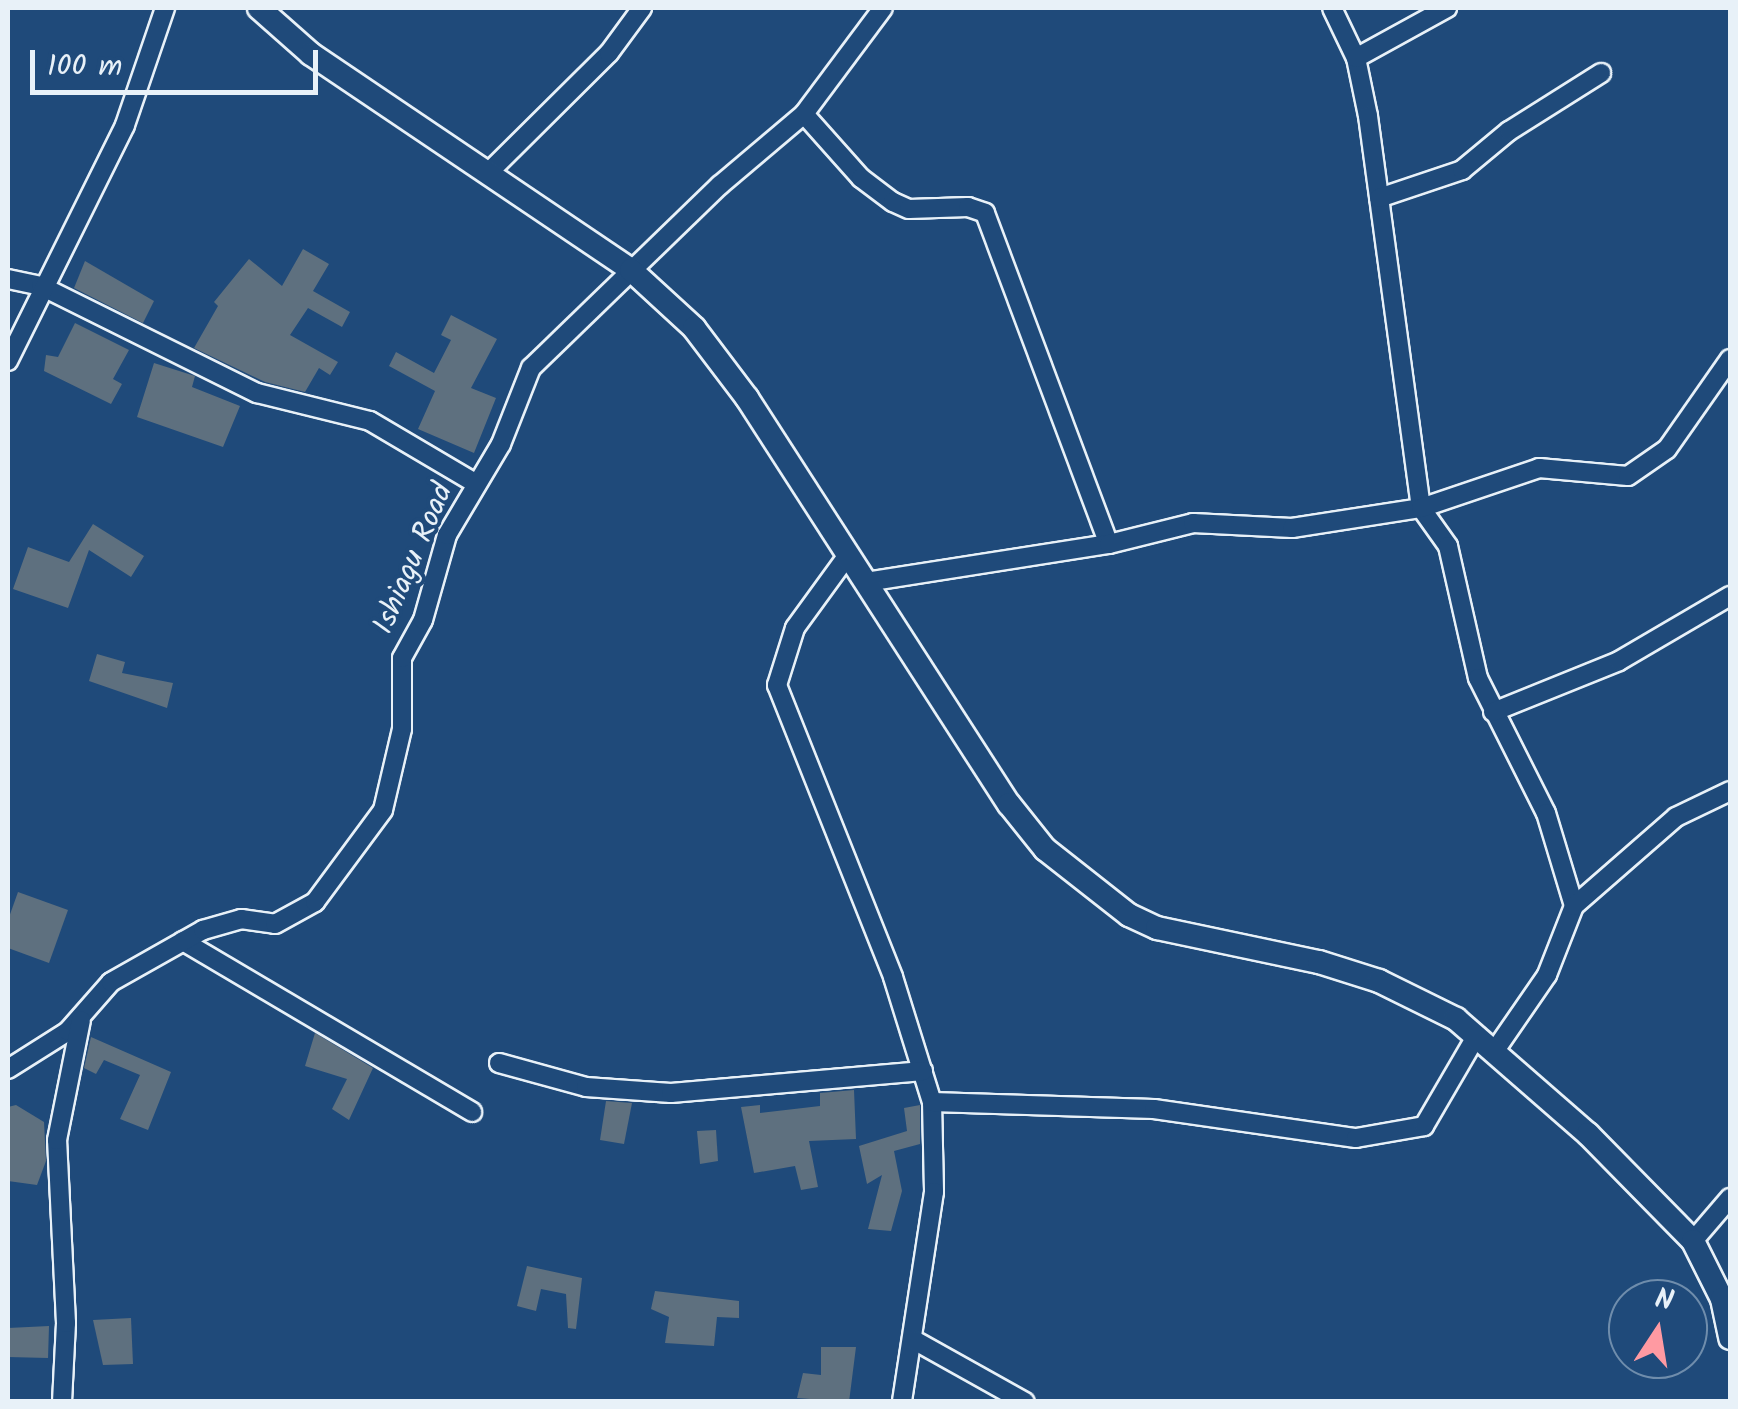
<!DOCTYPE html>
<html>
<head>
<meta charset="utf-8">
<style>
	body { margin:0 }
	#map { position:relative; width:1738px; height:1409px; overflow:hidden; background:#1f4a7a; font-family:Kalam,sans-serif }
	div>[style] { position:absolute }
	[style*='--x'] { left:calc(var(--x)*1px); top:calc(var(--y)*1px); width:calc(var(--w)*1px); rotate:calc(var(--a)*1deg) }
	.building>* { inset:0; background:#5e707f }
	.roads { filter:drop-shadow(2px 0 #e8f1f8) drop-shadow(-2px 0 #e8f1f8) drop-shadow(0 2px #e8f1f8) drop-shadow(0 -2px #e8f1f8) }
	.street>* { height:18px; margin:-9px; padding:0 9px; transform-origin:9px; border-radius:9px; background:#1f4a7a }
	.secondary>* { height:22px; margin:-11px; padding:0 11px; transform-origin:11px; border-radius:11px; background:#1f4a7a }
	span { translate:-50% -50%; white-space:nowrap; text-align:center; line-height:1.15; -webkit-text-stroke:8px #1f4a7a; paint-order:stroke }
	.street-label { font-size:30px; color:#e8f1f8 }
	.frame { position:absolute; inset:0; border:10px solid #e8f1f8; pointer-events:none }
	.north { position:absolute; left:1608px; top:1279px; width:100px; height:100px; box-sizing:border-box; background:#1f4a7a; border:2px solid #6f8dac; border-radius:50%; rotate:12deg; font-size:28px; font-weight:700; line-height:40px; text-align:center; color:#e8f1f8 }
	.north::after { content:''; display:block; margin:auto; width:35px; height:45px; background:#ff9aa2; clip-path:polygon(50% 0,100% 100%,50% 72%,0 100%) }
	.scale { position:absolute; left:30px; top:50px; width:288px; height:45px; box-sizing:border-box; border:5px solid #e8f1f8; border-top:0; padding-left:12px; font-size:30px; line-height:35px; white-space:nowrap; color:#e8f1f8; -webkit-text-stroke:8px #1f4a7a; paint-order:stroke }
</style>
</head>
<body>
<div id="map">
	<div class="building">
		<i style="clip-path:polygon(303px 249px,329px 264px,313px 291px,350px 312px,342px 327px,308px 308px,290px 335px,338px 362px,330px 375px,319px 368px,305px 392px,265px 382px,194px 348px,218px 306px,214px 302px,249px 259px,282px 286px)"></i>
		<i style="clip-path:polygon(85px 261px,154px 301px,143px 323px,74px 288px)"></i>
		<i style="clip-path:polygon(451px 315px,497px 339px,471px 388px,496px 398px,474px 453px,418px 429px,435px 391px,389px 366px,396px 352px,434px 373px,451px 340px,441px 335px)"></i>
		<i style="clip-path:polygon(75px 323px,129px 350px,113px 379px,122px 384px,111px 404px,44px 371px,46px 355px,58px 357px)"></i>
		<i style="clip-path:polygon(154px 363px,195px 376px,192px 387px,240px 406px,223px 447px,137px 417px)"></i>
		<i style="clip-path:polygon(93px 524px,144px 556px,131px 577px,89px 550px,68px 608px,13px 589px,28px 547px,69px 562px)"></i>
		<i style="clip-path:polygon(97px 654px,125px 662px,122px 673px,173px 683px,167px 708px,89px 681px)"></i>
		<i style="clip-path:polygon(18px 892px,68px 910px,49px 963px,8px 948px,8px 920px)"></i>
		<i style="clip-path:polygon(315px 1033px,373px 1068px,349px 1120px,332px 1109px,347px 1079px,305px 1066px)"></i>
		<i style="clip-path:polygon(91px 1037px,171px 1072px,148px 1130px,120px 1119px,140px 1075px,104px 1060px,96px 1074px,84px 1068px)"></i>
		<i style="clip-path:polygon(854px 1090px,856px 1139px,809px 1141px,818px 1187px,801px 1190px,795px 1166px,754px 1173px,741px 1107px,760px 1105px,760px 1113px,820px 1106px,820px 1093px)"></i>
		<i style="clip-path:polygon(606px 1101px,632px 1103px,624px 1144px,600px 1140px)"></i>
		<i style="clip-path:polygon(16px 1105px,44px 1122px,46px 1161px,37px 1185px,8px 1181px,8px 1107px)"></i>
		<i style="clip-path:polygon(920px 1105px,920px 1144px,894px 1151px,902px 1191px,891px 1231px,868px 1229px,882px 1175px,867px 1184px,859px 1146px,907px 1131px,904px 1108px)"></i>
		<i style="clip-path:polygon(716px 1130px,718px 1161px,700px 1164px,697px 1131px)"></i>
		<i style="clip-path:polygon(527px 1266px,582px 1278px,576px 1329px,568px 1328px,566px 1294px,541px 1289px,536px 1311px,517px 1306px)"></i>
		<i style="clip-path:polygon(655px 1291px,739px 1301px,739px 1318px,717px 1317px,714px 1346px,665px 1343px,669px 1317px,651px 1309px)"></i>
		<i style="clip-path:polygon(131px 1318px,133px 1364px,103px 1365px,93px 1320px)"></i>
		<i style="clip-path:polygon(49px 1326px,48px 1358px,8px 1357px,8px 1328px)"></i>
		<i style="clip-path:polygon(821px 1347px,856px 1347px,849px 1402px,797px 1398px,803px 1373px,821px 1375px)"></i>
	</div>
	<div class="roads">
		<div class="street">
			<i style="--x:1332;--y:8;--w:55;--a:64.4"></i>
			<i style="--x:1356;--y:58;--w:59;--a:78.3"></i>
			<i style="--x:1368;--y:116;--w:396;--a:82.3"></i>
			<i style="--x:1421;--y:508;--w:47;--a:54.6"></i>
			<i style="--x:1448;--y:546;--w:135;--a:77.2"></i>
			<i style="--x:1478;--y:678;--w:151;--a:63.3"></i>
			<i style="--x:1546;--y:813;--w:97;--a:73.2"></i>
			<i style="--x:1574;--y:906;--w:74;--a:111.4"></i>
			<i style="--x:1547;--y:975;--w:90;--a:124.6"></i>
			<i style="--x:1356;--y:58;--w:104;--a:-28.8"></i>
			<i style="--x:804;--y:114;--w:86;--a:48.3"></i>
			<i style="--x:861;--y:178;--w:40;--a:37"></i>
			<i style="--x:893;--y:202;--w:17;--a:24"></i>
			<i style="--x:909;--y:209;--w:59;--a:-1.9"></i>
			<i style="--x:968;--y:207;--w:18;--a:19"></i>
			<i style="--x:985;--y:213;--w:353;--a:69.5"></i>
			<i style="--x:487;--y:174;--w:172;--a:-44.8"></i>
			<i style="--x:609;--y:53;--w:56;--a:-53.7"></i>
			<i style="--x:1379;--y:198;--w:88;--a:-18.6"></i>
			<i style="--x:1462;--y:170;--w:61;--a:-39.7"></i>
			<i style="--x:1509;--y:131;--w:109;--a:-32.2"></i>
			<i style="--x:8;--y:279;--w:34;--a:12"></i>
			<i style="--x:41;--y:286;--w:241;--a:26.4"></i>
			<i style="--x:257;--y:393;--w:116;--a:13.9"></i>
			<i style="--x:370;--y:421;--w:122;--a:30.6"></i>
			<i style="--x:8;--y:361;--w:263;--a:-63.6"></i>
			<i style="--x:125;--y:125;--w:124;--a:-71.1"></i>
			<i style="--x:848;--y:555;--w:90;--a:126"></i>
			<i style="--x:795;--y:628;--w:60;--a:107.5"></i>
			<i style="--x:777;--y:685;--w:314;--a:68.3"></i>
			<i style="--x:893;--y:977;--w:131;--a:72.7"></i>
			<i style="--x:932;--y:1102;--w:90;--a:88.7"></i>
			<i style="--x:934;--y:1192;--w:212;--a:98.7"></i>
			<i style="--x:866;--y:582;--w:246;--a:-8.9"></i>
			<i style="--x:1109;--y:544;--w:87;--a:-14"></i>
			<i style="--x:1193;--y:523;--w:99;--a:2.9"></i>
			<i style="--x:1292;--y:528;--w:131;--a:-8.8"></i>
			<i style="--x:1421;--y:508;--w:125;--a:-18.7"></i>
			<i style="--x:1539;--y:468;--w:89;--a:5.1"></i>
			<i style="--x:1628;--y:476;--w:47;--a:-34.7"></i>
			<i style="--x:1667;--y:449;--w:110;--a:-55"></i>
			<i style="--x:1493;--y:712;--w:136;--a:-22"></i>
			<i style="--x:1619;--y:661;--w:129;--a:-30.4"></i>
			<i style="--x:1574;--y:906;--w:135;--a:-41.1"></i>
			<i style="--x:1676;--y:817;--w:60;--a:-25.7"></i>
			<i style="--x:183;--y:941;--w:336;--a:30.6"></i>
			<i style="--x:499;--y:1063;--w:90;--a:15.4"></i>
			<i style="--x:586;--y:1087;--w:85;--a:4"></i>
			<i style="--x:671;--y:1093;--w:253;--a:-5"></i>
			<i style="--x:8;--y:1069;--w:71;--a:-32.3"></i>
			<i style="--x:68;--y:1031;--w:65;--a:-48.7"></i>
			<i style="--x:111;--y:982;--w:106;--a:-29.5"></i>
			<i style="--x:203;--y:930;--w:40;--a:-16"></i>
			<i style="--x:241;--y:919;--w:34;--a:8"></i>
			<i style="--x:275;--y:924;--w:46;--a:-28.8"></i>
			<i style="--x:315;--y:902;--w:114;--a:-53.5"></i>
			<i style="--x:383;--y:810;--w:83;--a:-76.8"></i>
			<i style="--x:402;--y:729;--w:71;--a:-90"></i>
			<i style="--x:402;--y:658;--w:43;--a:-61.1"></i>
			<i style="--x:423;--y:620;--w:88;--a:-74.2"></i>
			<i style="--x:447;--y:535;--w:106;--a:-59.3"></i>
			<i style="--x:501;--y:444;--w:82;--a:-68.5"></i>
			<i style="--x:531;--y:368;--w:263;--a:-44.1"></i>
			<i style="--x:720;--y:185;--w:110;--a:-40.2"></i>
			<i style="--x:804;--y:114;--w:132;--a:-53.3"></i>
			<i style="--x:932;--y:1102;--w:222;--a:1.8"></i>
			<i style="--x:1154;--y:1109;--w:204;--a:8.2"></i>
			<i style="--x:1356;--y:1138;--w:69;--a:-10"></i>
			<i style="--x:1424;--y:1126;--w:105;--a:-59.8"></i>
			<i style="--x:1693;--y:1241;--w:57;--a:-49.3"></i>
			<i style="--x:914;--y:1340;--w:127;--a:29.2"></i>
			<i style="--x:62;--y:1402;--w:79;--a:-87.1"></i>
			<i style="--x:66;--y:1323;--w:183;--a:-92.8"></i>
			<i style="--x:57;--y:1140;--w:122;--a:-78.7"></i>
		</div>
		<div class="secondary">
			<i style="--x:259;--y:8;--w:69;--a:41.5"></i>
			<i style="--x:311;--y:54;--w:386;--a:34"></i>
			<i style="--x:631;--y:270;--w:86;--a:42.6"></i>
			<i style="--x:694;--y:328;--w:88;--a:52.9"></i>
			<i style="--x:747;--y:398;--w:483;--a:57.2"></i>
			<i style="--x:1009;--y:804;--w:58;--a:51.3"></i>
			<i style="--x:1045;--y:849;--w:107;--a:38.2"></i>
			<i style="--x:1129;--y:915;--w:31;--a:25"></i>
			<i style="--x:1157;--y:928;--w:166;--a:11.9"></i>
			<i style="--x:1319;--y:962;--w:63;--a:17.6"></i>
			<i style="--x:1379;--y:981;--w:86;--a:26.3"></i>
			<i style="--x:1456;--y:1019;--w:175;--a:41.1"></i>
			<i style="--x:1588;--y:1134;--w:150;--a:45.5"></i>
			<i style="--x:1693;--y:1241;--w:65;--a:63.4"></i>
			<i style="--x:1722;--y:1299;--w:40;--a:78"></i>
		</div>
	</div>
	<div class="street-label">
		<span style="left:414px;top:559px;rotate:-67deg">Ishiagu Road</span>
	</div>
	<div class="frame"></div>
	<div class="north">N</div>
	<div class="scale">100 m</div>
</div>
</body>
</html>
